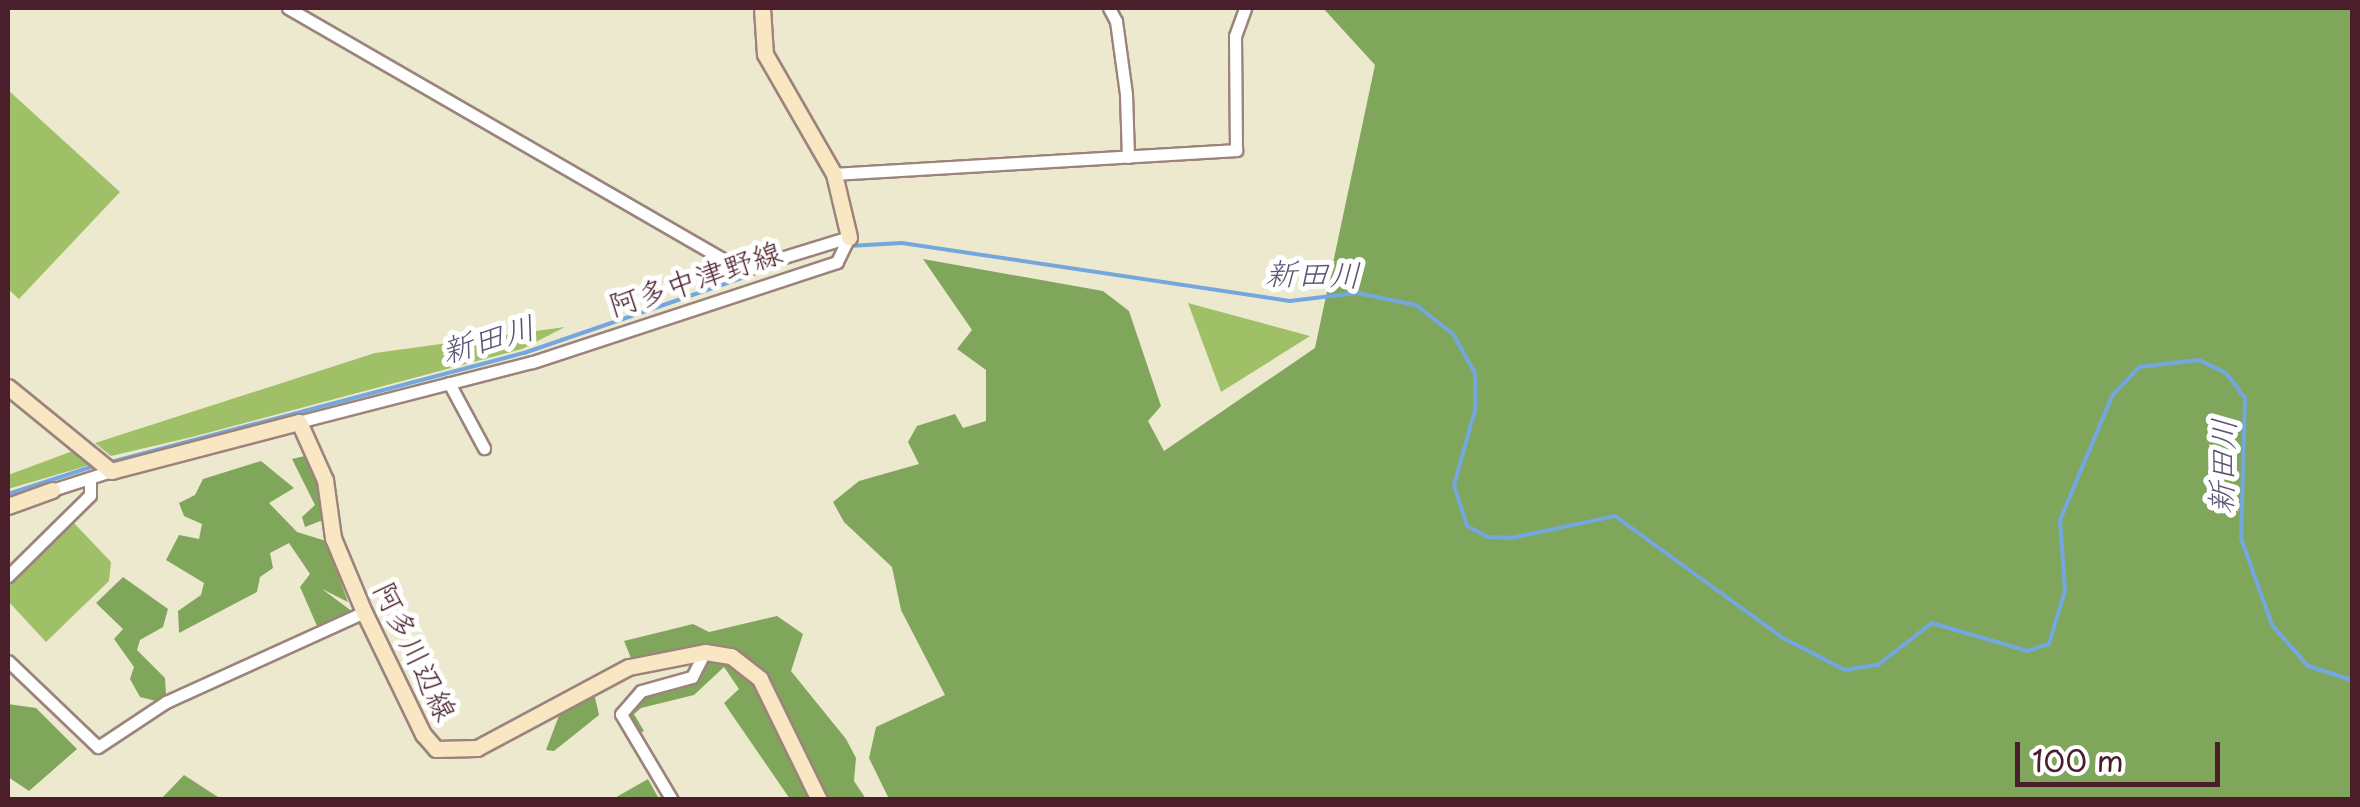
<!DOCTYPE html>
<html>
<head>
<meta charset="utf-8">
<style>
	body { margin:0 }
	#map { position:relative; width:2360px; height:807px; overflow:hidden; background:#ede9cf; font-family:"Playpen Sans","Klee One",sans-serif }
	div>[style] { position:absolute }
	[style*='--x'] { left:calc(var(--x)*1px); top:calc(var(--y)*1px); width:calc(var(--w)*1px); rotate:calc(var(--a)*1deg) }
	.green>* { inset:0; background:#a0c068 }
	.forest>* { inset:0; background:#80a65c }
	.stream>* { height:4px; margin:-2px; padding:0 2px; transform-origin:2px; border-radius:2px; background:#74a7e0 }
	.roads { filter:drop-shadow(2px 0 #9c847d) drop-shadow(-2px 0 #9c847d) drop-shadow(0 2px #9c847d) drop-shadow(0 -2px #9c847d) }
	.street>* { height:11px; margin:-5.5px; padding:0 5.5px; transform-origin:5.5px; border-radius:5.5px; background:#fff }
	.secondary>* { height:15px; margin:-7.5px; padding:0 7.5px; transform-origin:7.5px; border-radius:7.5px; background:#f9e7c3 }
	span { translate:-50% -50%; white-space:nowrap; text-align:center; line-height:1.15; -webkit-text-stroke:10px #fff; paint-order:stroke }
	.street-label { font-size:30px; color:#4a1f2b }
	.water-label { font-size:32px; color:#5b5573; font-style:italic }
	.frame { position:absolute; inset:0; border:10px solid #4a1f2b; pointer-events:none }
	.scale { position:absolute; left:2015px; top:742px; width:205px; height:45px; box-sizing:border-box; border:5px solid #4a1f2b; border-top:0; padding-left:12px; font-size:30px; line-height:35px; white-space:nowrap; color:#4a1f2b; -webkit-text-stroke:8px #fff; paint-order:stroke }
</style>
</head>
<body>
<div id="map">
	<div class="green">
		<i style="clip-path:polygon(8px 90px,120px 192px,19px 299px,8px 289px)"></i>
		<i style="clip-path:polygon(1188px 303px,1310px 336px,1221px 392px)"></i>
		<i style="clip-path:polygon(565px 327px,522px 349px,192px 437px,111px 456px,95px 443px,375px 353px)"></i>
		<i style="clip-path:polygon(70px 452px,83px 453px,93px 464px,8px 489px,8px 475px)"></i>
		<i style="clip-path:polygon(72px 521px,111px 562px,109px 581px,46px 642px,8px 601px,8px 584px)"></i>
	</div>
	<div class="forest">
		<i style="clip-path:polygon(1323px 8px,2352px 8px,2352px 799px,889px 799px,869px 758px,876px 727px,945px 695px,901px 610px,892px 567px,844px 522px,833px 502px,859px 481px,919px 464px,908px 442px,917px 426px,955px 414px,963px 428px,986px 421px,986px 370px,957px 349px,972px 330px,923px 259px,1103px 291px,1129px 311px,1161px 406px,1148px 421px,1164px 451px,1315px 348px,1375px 65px)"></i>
		<i style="clip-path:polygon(309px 455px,321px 483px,323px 520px,305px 527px,302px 517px,315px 505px,292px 459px)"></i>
		<i style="clip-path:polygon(261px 461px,294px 488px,269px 503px,297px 532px,326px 541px,348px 602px,322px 589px,353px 612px,317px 626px,300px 587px,310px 574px,289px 543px,270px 553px,273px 568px,260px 577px,257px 592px,179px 633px,178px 611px,201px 595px,204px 583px,166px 560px,179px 535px,199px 539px,202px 524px,184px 516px,179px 503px,195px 495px,203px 479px)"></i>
		<i style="clip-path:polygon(123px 577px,168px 609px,163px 627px,140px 640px,137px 650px,165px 678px,166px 695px,156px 701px,140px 697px,130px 679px,134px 667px,114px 639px,123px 629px,96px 603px)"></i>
		<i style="clip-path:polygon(777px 616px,803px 634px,791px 671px,846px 739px,856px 758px,854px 781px,866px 799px,790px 799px,724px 703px,739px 689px,724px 667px,694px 695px,641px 708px,634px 714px,644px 731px,637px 734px,626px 712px,654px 693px,695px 683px,710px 659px,703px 645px,631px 658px,624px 641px,693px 624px,709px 632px)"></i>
		<i style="clip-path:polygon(594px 693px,599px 715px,554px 751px,546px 750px,560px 713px)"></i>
		<i style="clip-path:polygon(8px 704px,36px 708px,77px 749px,29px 791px,8px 777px)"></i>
		<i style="clip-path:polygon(184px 775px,221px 799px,161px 799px)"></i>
		<i style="clip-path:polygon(648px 779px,659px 799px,613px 799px)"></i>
	</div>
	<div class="stream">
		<i style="--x:849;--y:246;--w:53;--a:-3.2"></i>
		<i style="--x:902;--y:243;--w:392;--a:8.5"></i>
		<i style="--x:1290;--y:301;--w:67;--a:-6.8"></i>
		<i style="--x:1357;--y:293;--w:60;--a:11.5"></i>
		<i style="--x:1416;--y:305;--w:47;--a:38.1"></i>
		<i style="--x:1453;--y:334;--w:45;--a:60.6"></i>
		<i style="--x:1475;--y:373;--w:37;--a:90"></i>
		<i style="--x:1475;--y:410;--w:78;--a:105.6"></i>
		<i style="--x:1454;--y:485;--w:43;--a:72.4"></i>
		<i style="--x:1467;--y:526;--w:24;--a:28"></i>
		<i style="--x:1488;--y:537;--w:23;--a:2"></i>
		<i style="--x:1511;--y:538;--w:106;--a:-11.9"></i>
		<i style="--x:1615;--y:516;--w:208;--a:36"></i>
		<i style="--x:1783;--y:638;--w:70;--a:27.3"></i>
		<i style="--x:1845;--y:670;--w:33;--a:-9"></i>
		<i style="--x:1878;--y:665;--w:68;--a:-37.9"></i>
		<i style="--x:1932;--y:623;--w:99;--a:16.4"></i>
		<i style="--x:2027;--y:651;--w:23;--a:-18"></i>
		<i style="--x:2049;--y:644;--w:55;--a:-73.2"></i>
		<i style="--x:2065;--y:591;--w:71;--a:-94"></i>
		<i style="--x:2060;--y:520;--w:134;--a:-67.2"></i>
		<i style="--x:2112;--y:396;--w:40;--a:-47"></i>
		<i style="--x:2139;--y:367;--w:60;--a:-6.7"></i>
		<i style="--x:2199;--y:360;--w:30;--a:26"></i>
		<i style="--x:2226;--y:373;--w:31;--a:53"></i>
		<i style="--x:2245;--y:398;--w:140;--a:91.6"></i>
		<i style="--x:2241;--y:538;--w:92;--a:70.4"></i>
		<i style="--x:2272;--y:625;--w:55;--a:48.7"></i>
		<i style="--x:2308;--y:666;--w:46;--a:17.7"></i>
		<i style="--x:111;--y:462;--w:427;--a:-14.8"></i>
		<i style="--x:524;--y:353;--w:298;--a:-19"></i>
		<i style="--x:8;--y:494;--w:94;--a:-18"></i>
	</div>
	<div class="roads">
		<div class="street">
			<i style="--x:288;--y:8;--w:524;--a:29.99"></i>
			<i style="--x:742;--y:270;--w:112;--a:-17.1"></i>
			<i style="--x:849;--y:237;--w:28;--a:116"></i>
			<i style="--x:837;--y:262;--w:321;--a:161.8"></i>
			<i style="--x:532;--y:362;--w:241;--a:165.6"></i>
			<i style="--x:1109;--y:8;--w:15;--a:62"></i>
			<i style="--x:1116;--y:21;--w:74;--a:82.2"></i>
			<i style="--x:1126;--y:94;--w:63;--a:88.2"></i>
			<i style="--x:834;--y:174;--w:403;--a:-3.4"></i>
			<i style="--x:1236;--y:150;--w:114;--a:-90.5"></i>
			<i style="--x:1235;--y:36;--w:30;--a:-70"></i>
			<i style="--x:449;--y:383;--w:74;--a:61.7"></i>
			<i style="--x:52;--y:490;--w:62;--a:-17.9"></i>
			<i style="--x:8;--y:576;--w:115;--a:-44.6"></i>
			<i style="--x:90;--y:495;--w:16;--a:-90"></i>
			<i style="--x:8;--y:661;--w:124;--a:43.7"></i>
			<i style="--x:98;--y:747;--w:82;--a:-33.5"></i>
			<i style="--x:166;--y:702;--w:217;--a:-24.4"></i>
			<i style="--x:672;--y:800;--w:100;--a:-120.7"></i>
			<i style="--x:621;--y:714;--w:30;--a:-49"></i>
			<i style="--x:641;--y:691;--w:53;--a:-15.4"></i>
			<i style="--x:692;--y:677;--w:28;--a:-63"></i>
		</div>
		<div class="secondary">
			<i style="--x:762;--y:8;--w:46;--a:86.3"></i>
			<i style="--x:765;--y:54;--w:138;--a:60.1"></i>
			<i style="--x:834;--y:174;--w:65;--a:76.6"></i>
			<i style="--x:8;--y:387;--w:133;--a:39.2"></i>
			<i style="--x:111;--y:471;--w:194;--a:-14.6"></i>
			<i style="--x:299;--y:422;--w:64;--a:65.9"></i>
			<i style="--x:325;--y:480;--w:59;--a:82.1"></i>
			<i style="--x:333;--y:538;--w:80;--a:67.3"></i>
			<i style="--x:364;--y:612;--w:136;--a:64.2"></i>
			<i style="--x:423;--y:734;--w:20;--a:49"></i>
			<i style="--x:436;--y:749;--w:41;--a:-1.4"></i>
			<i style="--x:477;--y:748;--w:172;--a:-28.1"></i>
			<i style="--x:629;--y:667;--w:77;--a:-11.2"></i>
			<i style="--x:705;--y:652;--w:26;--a:9"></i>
			<i style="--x:731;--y:656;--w:37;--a:38"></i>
			<i style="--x:760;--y:679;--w:135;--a:64"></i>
			<i style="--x:8;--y:506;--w:47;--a:-20"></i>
		</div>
	</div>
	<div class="street-label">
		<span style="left:695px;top:278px;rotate:-18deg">阿多中津野線</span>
		<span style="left:416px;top:651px;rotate:64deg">阿多川辺線</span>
	</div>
	<div class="water-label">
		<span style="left:1313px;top:273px;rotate:1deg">新田川</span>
		<span style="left:488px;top:338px;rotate:-16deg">新田川</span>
		<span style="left:2221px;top:466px;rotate:-88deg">新田川</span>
	</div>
	<div class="frame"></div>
	<div class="scale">100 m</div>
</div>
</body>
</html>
